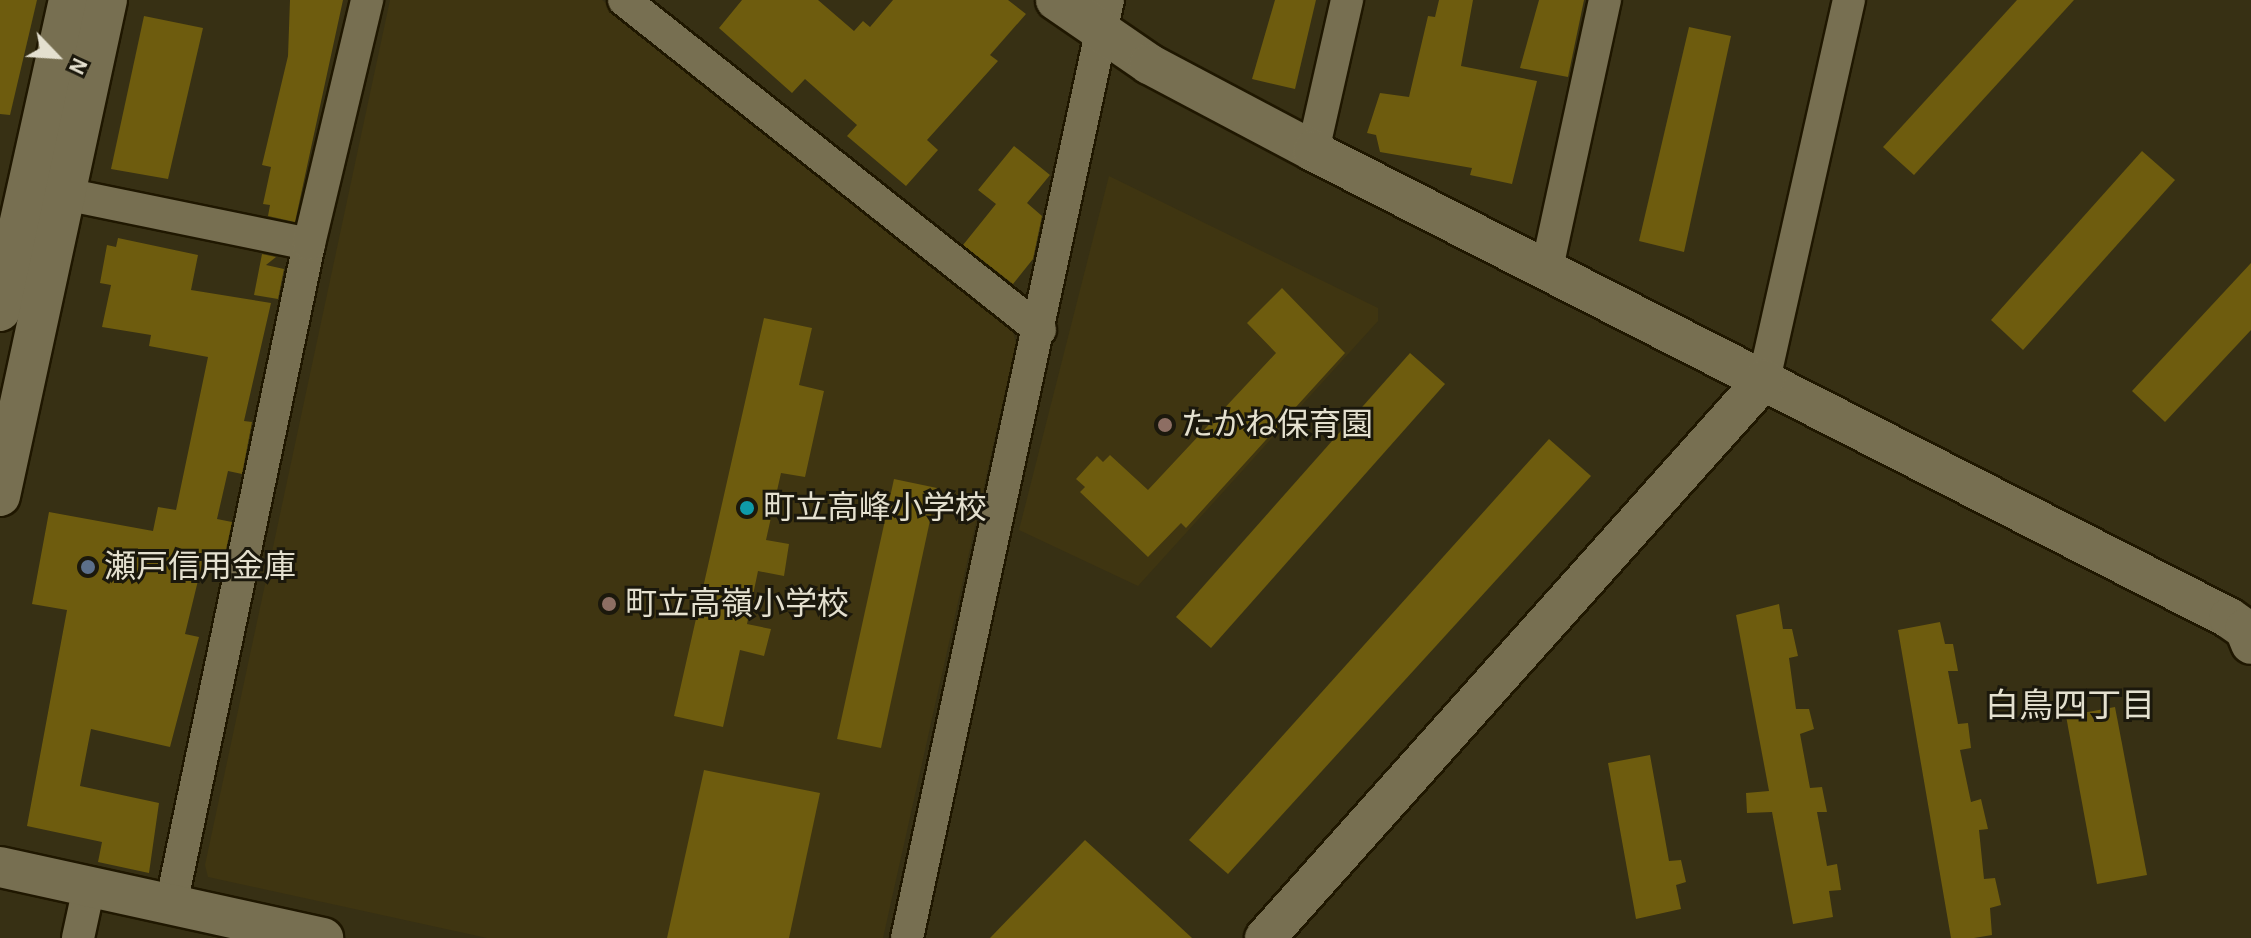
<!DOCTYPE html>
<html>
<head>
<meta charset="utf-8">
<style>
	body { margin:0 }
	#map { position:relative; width:2251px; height:938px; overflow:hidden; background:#373014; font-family:"Alegreya Sans","Noto Sans JP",sans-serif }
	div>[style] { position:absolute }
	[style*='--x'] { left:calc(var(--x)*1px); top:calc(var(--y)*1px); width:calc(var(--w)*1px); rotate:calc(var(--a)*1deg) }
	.built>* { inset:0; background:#3f3511 }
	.building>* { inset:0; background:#6e5c0e }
	.roads { filter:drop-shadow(2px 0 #1f1700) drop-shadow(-2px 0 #1f1700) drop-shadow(0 2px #1f1700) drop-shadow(0 -2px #1f1700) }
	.minor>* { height:32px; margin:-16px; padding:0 16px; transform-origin:16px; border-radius:16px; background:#776f51 }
	.tertiary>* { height:40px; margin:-20px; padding:0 20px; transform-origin:20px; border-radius:20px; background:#776f51 }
	.dots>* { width:22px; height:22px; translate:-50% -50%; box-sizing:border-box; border:4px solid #1b180c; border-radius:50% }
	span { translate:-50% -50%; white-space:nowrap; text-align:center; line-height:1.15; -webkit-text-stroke:6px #1b180c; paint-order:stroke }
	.poi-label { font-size:32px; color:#e4e0cf }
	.left { translate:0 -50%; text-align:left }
	.neighbourhood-label { font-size:34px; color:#e4e0cf }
	.north { position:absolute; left:16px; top:16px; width:80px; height:80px; -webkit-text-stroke:6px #1b180c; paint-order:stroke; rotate:115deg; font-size:22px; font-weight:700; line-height:32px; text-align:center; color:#e4e0cf }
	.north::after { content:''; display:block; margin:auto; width:28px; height:36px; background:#e4e0cf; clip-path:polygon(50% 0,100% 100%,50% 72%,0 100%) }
</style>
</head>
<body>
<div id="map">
	<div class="built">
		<i style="clip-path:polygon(390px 0,602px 0,1012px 329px,1016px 343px,883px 938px,487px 938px,208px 877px,205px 865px)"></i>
		<i style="clip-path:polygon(1109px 176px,1378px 308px,1378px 321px,1138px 586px,1019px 530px)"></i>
	</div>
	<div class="building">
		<i style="clip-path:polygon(0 0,37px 0,10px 115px,0 114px)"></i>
		<i style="clip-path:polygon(290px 0,343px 0,295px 222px,268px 216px,270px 205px,263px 204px,271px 167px,262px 165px,288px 56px)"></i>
		<i style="clip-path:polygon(742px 0,818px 0,854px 31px,863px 21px,870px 27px,893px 0,1008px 0,1026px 14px,990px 55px,998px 61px,927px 140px,938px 150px,906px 186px,847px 136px,857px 125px,805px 79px,792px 93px,719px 28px)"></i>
		<i style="clip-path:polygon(1275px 0,1316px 0,1295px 89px,1252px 79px)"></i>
		<i style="clip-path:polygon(1439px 0,1473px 0,1461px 66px,1537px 81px,1512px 184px,1470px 175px,1472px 168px,1380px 152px,1376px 135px,1367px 133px,1380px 93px,1409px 97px,1428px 16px,1435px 17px)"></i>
		<i style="clip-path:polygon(1539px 0,1584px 0,1568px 77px,1520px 68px)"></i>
		<i style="clip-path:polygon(2017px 0,2074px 0,1914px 175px,1883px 147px)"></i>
		<i style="clip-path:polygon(144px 16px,203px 28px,168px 179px,111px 169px)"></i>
		<i style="clip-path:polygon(1689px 27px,1731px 36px,1684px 252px,1639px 241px)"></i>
		<i style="clip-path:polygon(1014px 146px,1050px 175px,1027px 203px,1042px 216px,1033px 259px,1013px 284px,963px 245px,996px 204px,978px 190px)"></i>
		<i style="clip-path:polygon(2142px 151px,2175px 180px,2023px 350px,1991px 320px)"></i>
		<i style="clip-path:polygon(118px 238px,198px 255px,191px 290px,271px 303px,244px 421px,252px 422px,242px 474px,228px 471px,217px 519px,232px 522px,223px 563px,203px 560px,185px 634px,199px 637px,170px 747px,91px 729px,80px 786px,159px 803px,149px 873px,98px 862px,102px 842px,27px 826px,67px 610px,32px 604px,49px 512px,153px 531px,158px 507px,176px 510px,208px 357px,149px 346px,151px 335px,102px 327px,111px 285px,100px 283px,107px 245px,116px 247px)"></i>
		<i style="clip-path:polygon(262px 254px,276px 257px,266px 265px,284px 269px,278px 299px,254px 295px)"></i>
		<i style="clip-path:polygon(2251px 263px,2251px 330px,2165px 422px,2132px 391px)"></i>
		<i style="clip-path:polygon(1282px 288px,1345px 353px,1186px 528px,1181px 523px,1148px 557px,1080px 492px,1085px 487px,1076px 479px,1097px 456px,1103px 462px,1110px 455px,1148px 490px,1276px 353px,1247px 323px)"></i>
		<i style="clip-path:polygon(764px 318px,812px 328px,799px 385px,824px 391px,805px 477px,781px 473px,766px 540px,789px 544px,784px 576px,758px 571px,747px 624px,771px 629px,764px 656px,740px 650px,723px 727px,674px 716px)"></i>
		<i style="clip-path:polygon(1410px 353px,1445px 384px,1211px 648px,1176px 617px)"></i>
		<i style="clip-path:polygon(1549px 439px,1591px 476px,1228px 874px,1189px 840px)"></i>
		<i style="clip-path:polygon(894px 479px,937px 488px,881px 748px,837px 739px)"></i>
		<i style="clip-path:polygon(1779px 604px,1783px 629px,1792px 629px,1798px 656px,1789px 658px,1796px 709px,1809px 709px,1814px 729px,1800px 734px,1810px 788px,1822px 787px,1827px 812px,1817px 812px,1827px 866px,1837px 864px,1841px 890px,1829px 891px,1833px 917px,1793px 924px,1772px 812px,1747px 813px,1746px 793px,1769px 791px,1736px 615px)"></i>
		<i style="clip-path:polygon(1940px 622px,1945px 644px,1953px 644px,1958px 671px,1948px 671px,1958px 724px,1968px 723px,1971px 748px,1960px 750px,1971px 802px,1981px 799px,1988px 829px,1979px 830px,1984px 879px,1995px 878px,2001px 905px,1990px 908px,1992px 935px,1974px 938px,1951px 938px,1898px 630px)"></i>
		<i style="clip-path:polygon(2115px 707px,2147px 875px,2097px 884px,2066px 716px)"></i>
		<i style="clip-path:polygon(1650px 755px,1669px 861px,1681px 860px,1686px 882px,1676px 885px,1681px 909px,1636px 919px,1608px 763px)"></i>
		<i style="clip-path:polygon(704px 770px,820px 793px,789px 938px,667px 938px)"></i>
		<i style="clip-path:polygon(1085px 840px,1165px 913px,1192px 938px,990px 938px)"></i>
	</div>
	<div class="roads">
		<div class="minor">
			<i style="--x:624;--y:0;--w:531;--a:38.42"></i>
			<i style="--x:1313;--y:151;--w:155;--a:-77.3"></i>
			<i style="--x:65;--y:194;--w:249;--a:11.6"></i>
			<i style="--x:1547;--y:268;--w:274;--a:-77.8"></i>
			<i style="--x:1764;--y:380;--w:389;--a:-77.4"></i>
			<i style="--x:171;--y:905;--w:675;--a:-78.21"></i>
			<i style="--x:309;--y:244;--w:251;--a:-76.6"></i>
			<i style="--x:78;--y:938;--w:52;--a:-77.8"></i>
			<i style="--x:907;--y:938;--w:959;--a:-77.91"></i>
		</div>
		<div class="tertiary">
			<i style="--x:1056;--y:0;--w:113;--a:34.5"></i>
			<i style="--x:1149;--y:64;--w:186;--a:27.9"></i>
			<i style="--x:1313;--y:151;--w:1028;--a:27.01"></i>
			<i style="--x:2229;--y:618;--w:19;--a:35"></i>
			<i style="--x:2245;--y:629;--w:16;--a:68"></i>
			<i style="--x:0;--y:311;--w:319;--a:-77.5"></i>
			<i style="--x:0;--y:496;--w:507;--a:-77.83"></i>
			<i style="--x:0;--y:867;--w:331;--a:12.4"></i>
			<i style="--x:1265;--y:938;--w:749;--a:-48.19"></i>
		</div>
	</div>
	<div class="dots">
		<i style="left:1165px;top:425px;background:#8d6e63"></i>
		<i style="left:747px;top:508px;background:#0f9aa8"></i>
		<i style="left:88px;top:567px;background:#5c6f8a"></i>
		<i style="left:609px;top:604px;background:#8d6e63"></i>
	</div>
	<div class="poi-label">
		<span class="left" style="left:1181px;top:425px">たかね保育園</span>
		<span class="left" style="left:763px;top:508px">町立高峰小学校</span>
		<span class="left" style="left:104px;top:567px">瀬戸信用金庫</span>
		<span class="left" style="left:625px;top:604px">町立高嶺小学校</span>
	</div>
	<div class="neighbourhood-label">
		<span style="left:2070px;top:708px">白鳥四丁目</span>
	</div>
	<div class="north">N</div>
</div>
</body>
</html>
